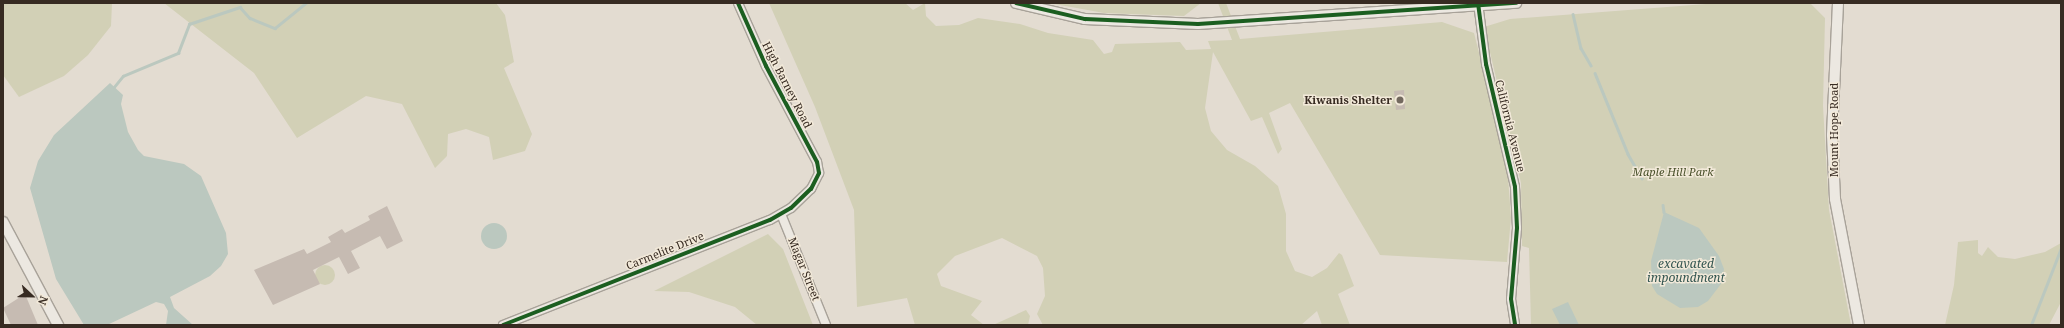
<!DOCTYPE html>
<html>
<head>
<meta charset="utf-8">
<style>
	body { margin:0 }
	#map { position:relative; width:2064px; height:328px; overflow:hidden; background:#e3dcd1; font-family:"Noto Serif",serif }
	div>[style] { position:absolute }
	[style*='--x'] { left:calc(var(--x)*1px); top:calc(var(--y)*1px); width:calc(var(--w)*1px); rotate:calc(var(--a)*1deg) }
	.green>* { inset:0; background:#d2d0b6 }
	.round { border-radius:50% }
	.water>* { inset:0; background:#bbc8bf }
	.stream>* { height:2.5px; margin:-1.25px; padding:0 1.25px; transform-origin:1.25px; border-radius:1.25px; background:#bbc8bf }
	.building>* { inset:0; background:#c6bbb2 }
	.roads { filter:drop-shadow(1px 0 #a8a299) drop-shadow(-1px 0 #a8a299) drop-shadow(0 1px #a8a299) drop-shadow(0 -1px #a8a299) }
	.minor>* { height:8px; margin:-4px; padding:0 4px; transform-origin:4px; border-radius:4px; background:#ece8e1 }
	.tertiary>* { height:10px; margin:-5px; padding:0 5px; transform-origin:5px; border-radius:5px; background:#ece8e1 }
	.cycleway>* { height:4px; margin:-2px; padding:0 2px; transform-origin:2px; border-radius:2px; background:#1b5e20 }
	.dots>* { width:11px; height:11px; translate:-50% -50%; box-sizing:border-box; border:2px solid #f2e9d9; border-radius:50% }
	span { translate:-50% -50%; white-space:nowrap; text-align:center; line-height:1.15; -webkit-text-stroke:3px #f2e9d9; paint-order:stroke }
	.street-label { font-size:11px; color:#372b22 }
	.poi-label { font-size:11px; color:#372b22; font-weight:700 }
	.right { translate:-100% -50%; text-align:right }
	.park-label { font-size:11px; color:#4a512b; font-style:italic }
	.water-label { font-size:12px; color:#335550; font-style:italic }
	.frame { position:absolute; inset:0; border:4px solid #372b22; pointer-events:none }
	.north { position:absolute; left:12px; top:276px; width:40px; height:40px; -webkit-text-stroke:3px #f2e9d9; paint-order:stroke; rotate:112deg; font-size:11px; font-weight:700; line-height:16px; text-align:center; color:#372b22 }
	.north::after { content:''; display:block; margin:auto; width:14px; height:18px; background:#372b22; clip-path:polygon(50% 0,100% 100%,50% 72%,0 100%) }
</style>
</head>
<body>
<div id="map">
	<div class="green">
		<i style="clip-path:polygon(3px 3px,112px 3px,111px 26px,88px 55px,64px 76px,19px 97px,3px 75px)"></i>
		<i style="clip-path:polygon(164px 3px,496px 3px,505px 15px,514px 62px,504px 68px,532px 134px,525px 151px,493px 160px,489px 137px,466px 129px,448px 134px,447px 156px,435px 168px,402px 104px,366px 96px,297px 138px,254px 73px)"></i>
		<i style="clip-path:polygon(769px 3px,905px 3px,913px 10px,925px 3px,926px 16px,936px 26px,959px 25px,978px 18px,1020px 24px,1048px 33px,1093px 40px,1104px 54px,1112px 52px,1115px 44px,1180px 42px,1186px 50px,1211px 49px,1208px 41px,1232px 40px,1218px 3px,1226px 3px,1240px 39px,1442px 22px,1474px 33px,1507px 163px,1511px 218px,1507px 262px,1380px 255px,1290px 103px,1269px 113px,1282px 149px,1278px 154px,1262px 117px,1251px 121px,1213px 52px,1205px 108px,1211px 131px,1227px 150px,1255px 166px,1278px 186px,1286px 214px,1286px 251px,1295px 271px,1312px 277px,1327px 268px,1339px 253px,1342px 255px,1354px 286px,1338px 294px,1350px 325px,1322px 325px,1317px 311px,1301px 325px,1043px 325px,1037px 314px,1045px 296px,1043px 268px,1037px 256px,1002px 238px,955px 256px,937px 274px,941px 286px,982px 301px,971px 315px,984px 325px,915px 325px,907px 298px,857px 307px,854px 210px,815px 107px)"></i>
		<i style="clip-path:polygon(1049px 3px,1201px 3px,1184px 16px,1104px 13px)"></i>
		<i style="clip-path:polygon(1719px 3px,1810px 3px,1825px 18px,1823px 106px,1829px 210px,1851px 325px,1531px 325px,1529px 248px,1522px 246px,1521px 183px,1484px 27px,1510px 19px)"></i>
		<i style="clip-path:polygon(768px 234px,783px 249px,813px 325px,757px 325px,735px 307px,689px 292px,654px 291px)"></i>
		<i style="clip-path:polygon(1978px 240px,1978px 253px,1982px 256px,1988px 247px,1998px 257px,2015px 259px,2045px 252px,2061px 243px,2061px 302px,2049px 325px,1945px 325px,1954px 285px,1958px 242px)"></i>
		<i class="round" style="left:315px;top:265px;width:20px;height:20px"></i>
		<i style="clip-path:polygon(1026px 310px,1030px 316px,1028px 325px,993px 325px)"></i>
	</div>
	<div class="water">
		<i style="clip-path:polygon(110px 83px,123px 95px,121px 104px,128px 132px,138px 150px,144px 156px,184px 164px,201px 176px,226px 233px,228px 254px,221px 266px,210px 276px,170px 297px,174px 308px,193px 325px,166px 325px,168px 311px,164px 304px,156px 302px,107px 325px,84px 325px,56px 279px,30px 188px,38px 161px,54px 135px)"></i>
		<i style="clip-path:polygon(1664px 212px,1699px 228px,1719px 256px,1724px 269px,1721px 284px,1708px 301px,1698px 307px,1680px 308px,1657px 294px,1652px 286px,1651px 261px)"></i>
		<i class="round" style="left:481px;top:223px;width:26px;height:26px"></i>
		<i style="clip-path:polygon(1568px 302px,1579px 325px,1560px 325px,1552px 309px)"></i>
	</div>
	<div class="stream">
		<i style="--x:1573;--y:14;--w:35;--a:77"></i>
		<i style="--x:1581;--y:48;--w:20;--a:60"></i>
		<i style="--x:1595;--y:73;--w:87;--a:67.8"></i>
		<i style="--x:1628;--y:154;--w:28;--a:60"></i>
		<i style="--x:114;--y:87;--w:14;--a:-51"></i>
		<i style="--x:123;--y:76;--w:60;--a:-22.7"></i>
		<i style="--x:178;--y:53;--w:31;--a:-69"></i>
		<i style="--x:189;--y:24;--w:54;--a:-18.4"></i>
		<i style="--x:240;--y:7;--w:15;--a:48"></i>
		<i style="--x:250;--y:18;--w:27;--a:22"></i>
		<i style="--x:275;--y:28;--w:40;--a:-39"></i>
		<i style="--x:1663;--y:205;--w:7;--a:82"></i>
		<i style="--x:2031;--y:325;--w:83;--a:-68.7"></i>
	</div>
	<div class="building">
		<i style="clip-path:polygon(1404px 90px,1405px 109px,1396px 110px,1394px 91px)"></i>
		<i style="clip-path:polygon(387px 206px,403px 241px,387px 249px,380px 236px,351px 251px,360px 268px,348px 274px,339px 257px,313px 270px,320px 284px,273px 305px,254px 270px,304px 249px,307px 254px,331px 242px,328px 237px,342px 229px,345px 233px,370px 220px,368px 216px)"></i>
		<i style="clip-path:polygon(25px 294px,38px 325px,11px 325px,3px 308px)"></i>
	</div>
	<div class="roads">
		<div class="minor">
			<i style="--x:1478;--y:3;--w:62;--a:82.5"></i>
			<i style="--x:1486;--y:64;--w:126;--a:76.7"></i>
			<i style="--x:1515;--y:187;--w:41;--a:87.2"></i>
			<i style="--x:1517;--y:228;--w:71;--a:94.8"></i>
			<i style="--x:1511;--y:299;--w:26;--a:81"></i>
			<i style="--x:781;--y:214;--w:120;--a:67.9"></i>
			<i style="--x:503;--y:325;--w:287;--a:-21.5"></i>
			<i style="--x:770;--y:220;--w:24;--a:-30"></i>
			<i style="--x:791;--y:208;--w:28;--a:-44"></i>
			<i style="--x:811;--y:189;--w:18;--a:-63"></i>
			<i style="--x:819;--y:173;--w:11;--a:-100"></i>
			<i style="--x:817;--y:162;--w:109;--a:-118"></i>
			<i style="--x:766;--y:66;--w:69;--a:-114"></i>
		</div>
		<div class="tertiary">
			<i style="--x:1016;--y:3;--w:71;--a:13.1"></i>
			<i style="--x:1085;--y:19;--w:113;--a:2.5"></i>
			<i style="--x:1198;--y:24;--w:319;--a:-3.8"></i>
			<i style="--x:1838;--y:3;--w:132;--a:92.6"></i>
			<i style="--x:1832;--y:135;--w:64;--a:87.3"></i>
			<i style="--x:1835;--y:199;--w:128;--a:79.2"></i>
			<i style="--x:3;--y:222;--w:117;--a:61.9"></i>
		</div>
	</div>
	<div class="cycleway">
		<i style="--x:1016;--y:3;--w:71;--a:13.1"></i>
		<i style="--x:1085;--y:19;--w:113;--a:2.5"></i>
		<i style="--x:1198;--y:24;--w:319;--a:-3.8"></i>
		<i style="--x:1478;--y:3;--w:62;--a:82.5"></i>
		<i style="--x:1486;--y:64;--w:126;--a:76.7"></i>
		<i style="--x:1515;--y:187;--w:41;--a:87.2"></i>
		<i style="--x:1517;--y:228;--w:71;--a:94.8"></i>
		<i style="--x:1511;--y:299;--w:26;--a:81"></i>
		<i style="--x:503;--y:325;--w:287;--a:-21.5"></i>
		<i style="--x:770;--y:220;--w:24;--a:-30"></i>
		<i style="--x:791;--y:208;--w:28;--a:-44"></i>
		<i style="--x:811;--y:189;--w:18;--a:-63"></i>
		<i style="--x:819;--y:173;--w:11;--a:-100"></i>
		<i style="--x:817;--y:162;--w:109;--a:-118"></i>
		<i style="--x:766;--y:66;--w:69;--a:-114"></i>
	</div>
	<div class="dots">
		<i style="left:1400px;top:100px;background:#73695f"></i>
	</div>
	<div class="street-label">
		<span style="left:787px;top:85px;rotate:63deg">High Barney Road</span>
		<span style="left:1510px;top:126px;rotate:76deg">California Avenue</span>
		<span style="left:1834px;top:130px;rotate:-90deg">Mount Hope Road</span>
		<span style="left:665px;top:251px;rotate:-22deg">Carmelite Drive</span>
		<span style="left:804px;top:269px;rotate:68deg">Magar Street</span>
	</div>
	<div class="poi-label">
		<span class="right" style="left:1392px;top:100px">Kiwanis Shelter</span>
	</div>
	<div class="park-label">
		<span style="left:1673px;top:172px">Maple Hill Park</span>
	</div>
	<div class="water-label">
		<span style="left:1686px;top:271px">excavated<br>impoundment</span>
	</div>
	<div class="frame"></div>
	<div class="north">N</div>
</div>
</body>
</html>
